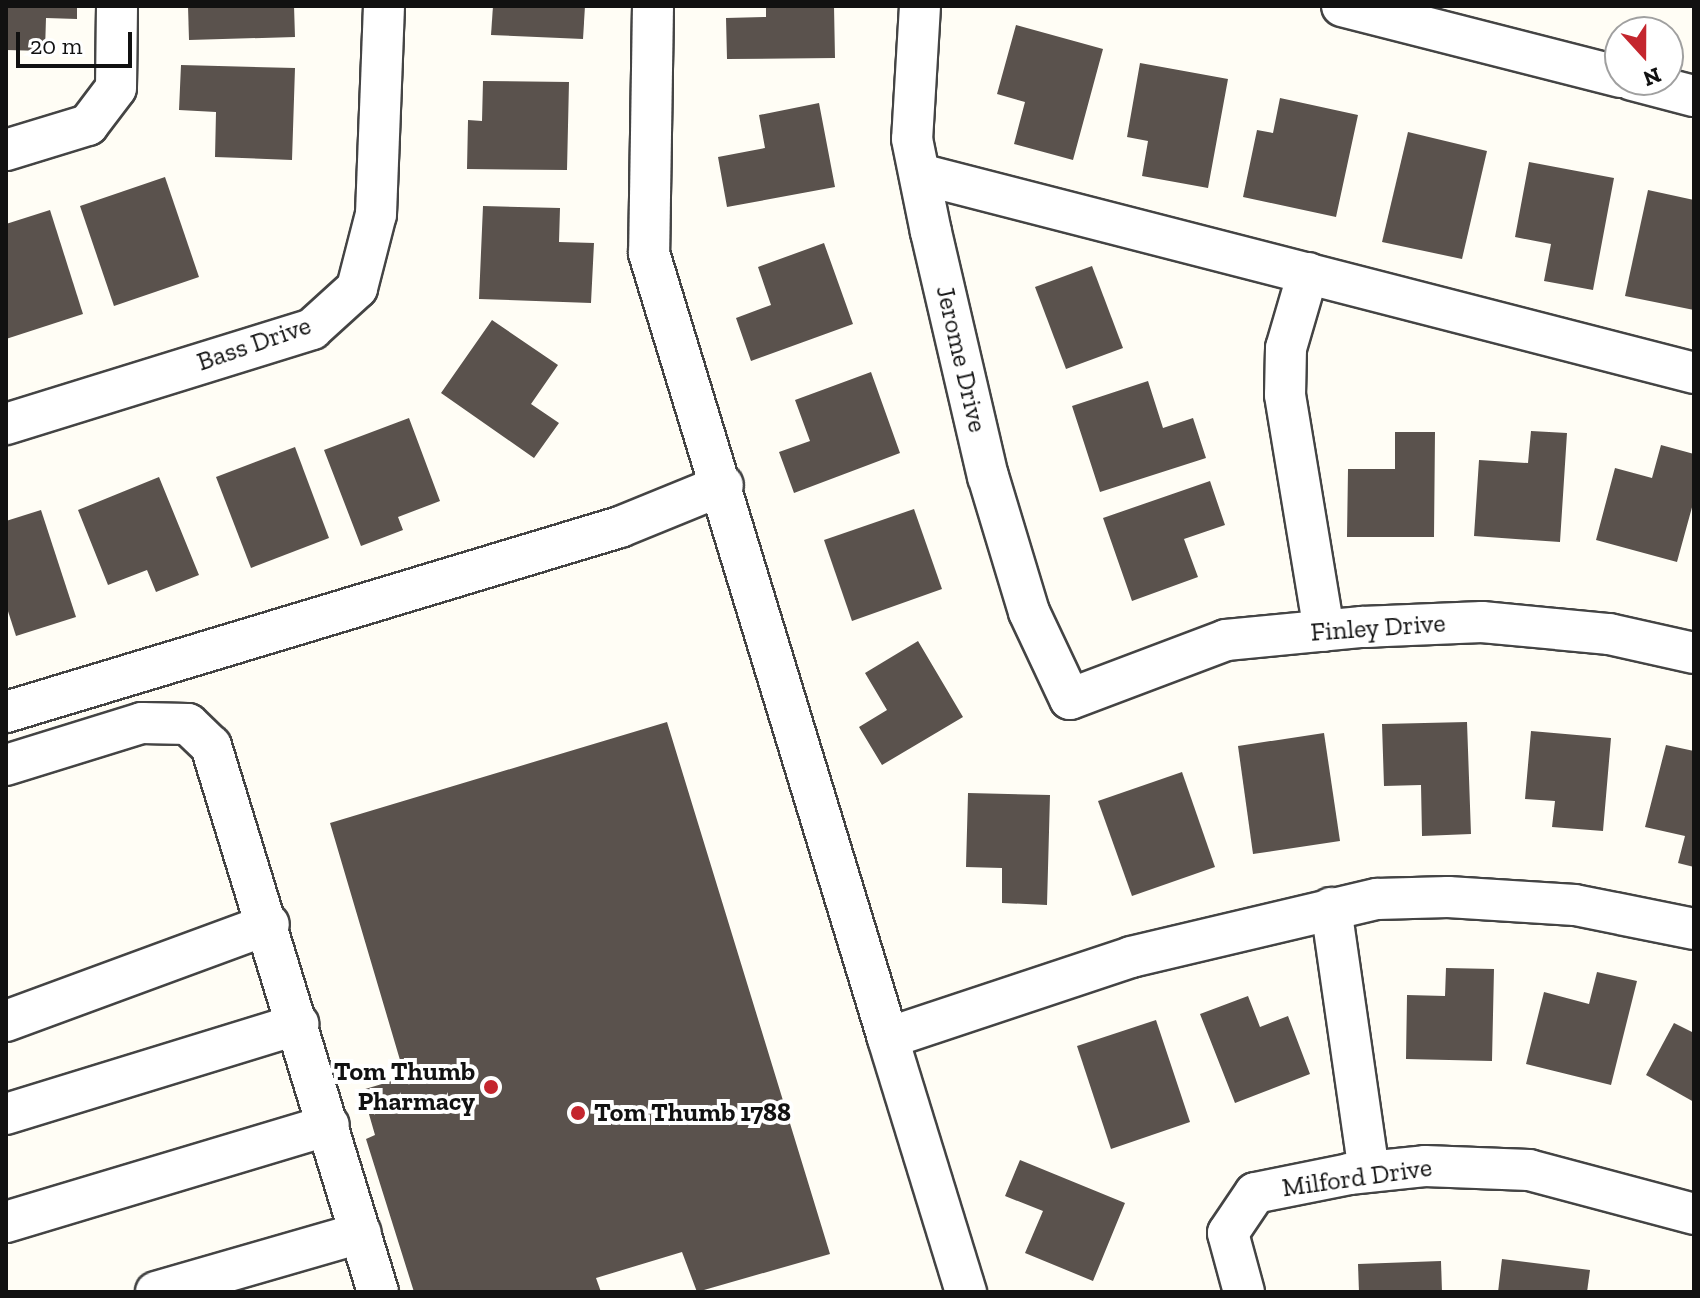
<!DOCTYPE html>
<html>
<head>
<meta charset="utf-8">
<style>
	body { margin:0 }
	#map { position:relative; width:1700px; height:1298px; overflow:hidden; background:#fffdf5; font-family:"Zilla Slab",serif }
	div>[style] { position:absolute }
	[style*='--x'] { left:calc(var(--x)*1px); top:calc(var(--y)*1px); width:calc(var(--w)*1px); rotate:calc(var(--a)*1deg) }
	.building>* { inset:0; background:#5a524d }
	.roads { filter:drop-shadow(2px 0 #444) drop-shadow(-2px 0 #444) drop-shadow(0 2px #444) drop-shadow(0 -2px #444) }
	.minor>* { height:40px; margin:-20px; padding:0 20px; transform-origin:20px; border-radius:20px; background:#fff }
	.dots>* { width:22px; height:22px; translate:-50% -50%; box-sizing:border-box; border:4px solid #fff; border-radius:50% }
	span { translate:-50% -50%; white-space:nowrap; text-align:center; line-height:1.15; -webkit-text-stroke:8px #fff; paint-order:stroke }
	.street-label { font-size:26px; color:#111 }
	.poi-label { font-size:26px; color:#111; font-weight:700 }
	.right { translate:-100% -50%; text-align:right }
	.left { translate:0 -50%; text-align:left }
	.frame { position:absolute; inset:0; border:8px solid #111; pointer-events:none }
	.north { position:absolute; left:1604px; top:16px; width:80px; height:80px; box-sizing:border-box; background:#fff; border:2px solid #a0a0a0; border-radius:50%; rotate:159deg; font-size:22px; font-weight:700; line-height:32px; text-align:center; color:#111 }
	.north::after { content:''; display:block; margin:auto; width:28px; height:36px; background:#c4262e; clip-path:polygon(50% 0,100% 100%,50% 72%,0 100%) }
	.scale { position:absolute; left:16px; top:32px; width:116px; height:36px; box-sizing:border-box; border:4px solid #111; border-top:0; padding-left:10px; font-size:24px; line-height:28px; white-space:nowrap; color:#111; -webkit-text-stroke:6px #fff; paint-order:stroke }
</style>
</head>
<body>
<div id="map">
	<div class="building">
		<i style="clip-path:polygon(6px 6px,77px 6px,77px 19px,46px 18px,45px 51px,6px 50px)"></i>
		<i style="clip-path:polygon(188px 6px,294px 6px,295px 37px,189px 40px)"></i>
		<i style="clip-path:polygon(493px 6px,585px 6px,583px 39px,491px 35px)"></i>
		<i style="clip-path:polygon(766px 6px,834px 6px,835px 58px,727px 59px,726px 18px,766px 17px)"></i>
		<i style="clip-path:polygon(1016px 25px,1103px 49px,1073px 160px,1014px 144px,1025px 102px,997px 94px)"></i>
		<i style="clip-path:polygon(1140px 63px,1228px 79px,1208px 188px,1142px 176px,1148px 141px,1127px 137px)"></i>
		<i style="clip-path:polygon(181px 65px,295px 68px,292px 160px,215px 157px,216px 112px,179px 110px)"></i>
		<i style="clip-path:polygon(483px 81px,569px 82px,567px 170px,467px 169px,468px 120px,482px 121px)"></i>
		<i style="clip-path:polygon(1280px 98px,1358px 115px,1336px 217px,1243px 197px,1257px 130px,1273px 133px)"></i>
		<i style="clip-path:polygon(819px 103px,835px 187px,727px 207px,718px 157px,765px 148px,759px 115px)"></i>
		<i style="clip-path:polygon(1408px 132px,1487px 151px,1462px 259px,1382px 242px)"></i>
		<i style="clip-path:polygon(1529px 162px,1614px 178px,1593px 290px,1544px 281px,1551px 244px,1515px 237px)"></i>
		<i style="clip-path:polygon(165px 177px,199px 277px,114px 306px,80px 206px)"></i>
		<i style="clip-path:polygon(1648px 190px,1694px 200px,1694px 310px,1625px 296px)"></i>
		<i style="clip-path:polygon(483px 206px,560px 208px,559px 242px,594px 243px,591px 303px,479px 299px)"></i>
		<i style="clip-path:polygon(50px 210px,83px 314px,6px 339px,6px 224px)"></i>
		<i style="clip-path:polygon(824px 243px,853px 324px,751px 361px,736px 318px,771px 305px,758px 267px)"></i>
		<i style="clip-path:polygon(1092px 266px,1123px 348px,1066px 369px,1035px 287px)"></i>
		<i style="clip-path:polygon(492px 320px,558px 365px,531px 404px,559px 423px,534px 458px,441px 393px)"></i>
		<i style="clip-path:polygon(871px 372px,900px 453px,794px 493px,779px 452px,810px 441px,795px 400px)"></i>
		<i style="clip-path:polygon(1148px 381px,1163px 428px,1193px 418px,1206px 458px,1100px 492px,1072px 406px)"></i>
		<i style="clip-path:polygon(409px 418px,440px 501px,398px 517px,403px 530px,361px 546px,324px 450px)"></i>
		<i style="clip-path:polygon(1531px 431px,1567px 433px,1560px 542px,1474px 536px,1479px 460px,1528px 463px)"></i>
		<i style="clip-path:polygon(1395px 432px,1435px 432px,1434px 537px,1347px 537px,1348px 469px,1395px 469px)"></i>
		<i style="clip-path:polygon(1661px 445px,1694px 454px,1694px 500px,1677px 562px,1596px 540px,1615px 468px,1652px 478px)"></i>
		<i style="clip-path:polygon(295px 447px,329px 538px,251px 568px,216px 477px)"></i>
		<i style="clip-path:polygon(159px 477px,199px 575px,156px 592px,147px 570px,108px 585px,78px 510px)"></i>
		<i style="clip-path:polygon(1210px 481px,1225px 525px,1184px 539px,1198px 577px,1132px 601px,1103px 518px)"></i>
		<i style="clip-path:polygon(914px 509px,942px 589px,852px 621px,824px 540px)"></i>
		<i style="clip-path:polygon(41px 510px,76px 617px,16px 636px,6px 605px,6px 521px)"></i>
		<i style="clip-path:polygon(918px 641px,963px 717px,882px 765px,859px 727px,887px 710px,865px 673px)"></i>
		<i style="clip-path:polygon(667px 722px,830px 1254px,697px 1292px,682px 1252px,596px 1278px,601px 1292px,414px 1292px,366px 1139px,375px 1135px,362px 1090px,405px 1077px,330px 823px)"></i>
		<i style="clip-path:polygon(1467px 722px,1471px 834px,1422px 836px,1421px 785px,1384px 786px,1382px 724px)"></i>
		<i style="clip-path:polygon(1531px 731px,1611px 738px,1603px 831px,1552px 827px,1555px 801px,1525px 799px)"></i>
		<i style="clip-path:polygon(1324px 733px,1340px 841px,1253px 854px,1238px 746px)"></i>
		<i style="clip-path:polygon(1666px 745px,1694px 751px,1694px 867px,1678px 863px,1685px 836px,1645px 827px)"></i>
		<i style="clip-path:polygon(1182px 772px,1215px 867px,1132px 896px,1098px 801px)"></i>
		<i style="clip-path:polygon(968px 793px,1050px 795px,1047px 905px,1002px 903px,1002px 868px,966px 867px)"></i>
		<i style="clip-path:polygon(1446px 968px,1494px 969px,1492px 1061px,1406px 1059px,1407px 995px,1445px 996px)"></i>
		<i style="clip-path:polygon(1597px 972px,1637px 981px,1611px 1085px,1526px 1064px,1544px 992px,1589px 1004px)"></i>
		<i style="clip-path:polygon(1248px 996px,1260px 1027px,1288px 1016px,1310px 1074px,1235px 1103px,1200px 1014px)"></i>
		<i style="clip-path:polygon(1156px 1020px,1190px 1122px,1111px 1149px,1077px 1046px)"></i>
		<i style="clip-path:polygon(1674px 1023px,1694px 1033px,1694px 1102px,1646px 1075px)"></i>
		<i style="clip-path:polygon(1020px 1160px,1125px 1203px,1093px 1281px,1025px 1253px,1043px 1211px,1005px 1196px)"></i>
		<i style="clip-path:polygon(1502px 1259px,1590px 1270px,1587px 1292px,1498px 1292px)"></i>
		<i style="clip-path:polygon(1441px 1261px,1442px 1292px,1359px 1292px,1358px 1264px)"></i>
	</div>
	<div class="roads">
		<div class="minor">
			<i style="--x:653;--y:6;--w:247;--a:90.9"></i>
			<i style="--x:649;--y:253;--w:821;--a:73.07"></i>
			<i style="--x:920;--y:6;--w:133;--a:93.4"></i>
			<i style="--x:912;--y:139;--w:95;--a:78.5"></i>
			<i style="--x:931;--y:232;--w:251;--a:76.9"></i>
			<i style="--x:988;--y:476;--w:142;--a:73.2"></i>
			<i style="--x:1029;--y:612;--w:96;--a:64.8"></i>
			<i style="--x:1070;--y:699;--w:167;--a:-20.7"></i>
			<i style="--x:1226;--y:640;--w:137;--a:-5.5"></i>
			<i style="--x:1362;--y:627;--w:120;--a:-2.4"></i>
			<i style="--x:1482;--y:622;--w:128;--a:5.4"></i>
			<i style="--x:1609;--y:634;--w:87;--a:12.6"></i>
			<i style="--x:1342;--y:6;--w:287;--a:14.3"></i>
			<i style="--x:1632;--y:80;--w:64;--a:14.5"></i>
			<i style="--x:6;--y:150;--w:86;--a:-17"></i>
			<i style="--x:88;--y:125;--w:46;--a:-52.9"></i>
			<i style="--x:116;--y:88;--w:82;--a:-89.3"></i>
			<i style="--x:920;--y:174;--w:799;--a:14.42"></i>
			<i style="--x:1308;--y:273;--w:78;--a:106.3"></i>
			<i style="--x:1286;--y:348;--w:47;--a:91.2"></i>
			<i style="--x:1285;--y:395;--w:239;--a:80.6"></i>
			<i style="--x:6;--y:424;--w:320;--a:-17.2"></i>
			<i style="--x:312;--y:329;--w:61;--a:-42.3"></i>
			<i style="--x:357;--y:288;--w:76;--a:-75.6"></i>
			<i style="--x:376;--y:214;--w:208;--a:-87.8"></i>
			<i style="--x:6;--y:712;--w:641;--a:-16.77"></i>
			<i style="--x:620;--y:527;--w:111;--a:-22.2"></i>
			<i style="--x:6;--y:765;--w:142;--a:-17.2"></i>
			<i style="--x:142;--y:723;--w:46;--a:1.2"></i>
			<i style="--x:188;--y:724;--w:32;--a:44"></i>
			<i style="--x:211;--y:746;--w:571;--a:72.99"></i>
			<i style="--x:1331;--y:908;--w:266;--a:81.8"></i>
			<i style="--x:6;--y:1021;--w:280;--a:-20.2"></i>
			<i style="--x:6;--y:1114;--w:306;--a:-17.1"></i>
			<i style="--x:6;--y:1222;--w:337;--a:-16.7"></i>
			<i style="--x:156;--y:1292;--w:213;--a:-16.1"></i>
			<i style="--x:966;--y:1292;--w:266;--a:-107.1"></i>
			<i style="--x:888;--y:1038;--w:256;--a:-18.4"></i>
			<i style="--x:1131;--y:957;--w:253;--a:-13.3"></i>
			<i style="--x:1377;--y:899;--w:71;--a:-1.6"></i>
			<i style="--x:1448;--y:897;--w:127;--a:3.6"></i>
			<i style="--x:1575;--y:905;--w:121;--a:11.4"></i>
			<i style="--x:1244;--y:1292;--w:61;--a:-105.2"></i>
			<i style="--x:1228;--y:1233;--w:48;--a:-56"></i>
			<i style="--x:1255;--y:1193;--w:96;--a:-11.4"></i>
			<i style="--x:1349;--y:1174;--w:76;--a:-6"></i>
			<i style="--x:1425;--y:1166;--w:104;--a:2.2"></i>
			<i style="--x:1529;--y:1170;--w:171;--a:14.9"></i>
		</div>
	</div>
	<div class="dots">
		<i style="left:491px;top:1087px;background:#c4262e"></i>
		<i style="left:578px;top:1113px;background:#c4262e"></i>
	</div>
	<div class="street-label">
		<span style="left:254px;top:344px;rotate:-19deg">Bass Drive</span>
		<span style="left:961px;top:359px;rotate:77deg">Jerome Drive</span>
		<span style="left:1378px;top:628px;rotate:-4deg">Finley Drive</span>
		<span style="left:1357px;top:1178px;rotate:-8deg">Milford Drive</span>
	</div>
	<div class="poi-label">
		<span class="right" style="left:475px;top:1087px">Tom Thumb<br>Pharmacy</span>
		<span class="left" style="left:594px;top:1113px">Tom Thumb 1788</span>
	</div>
	<div class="frame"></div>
	<div class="north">N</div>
	<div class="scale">20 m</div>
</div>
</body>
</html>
